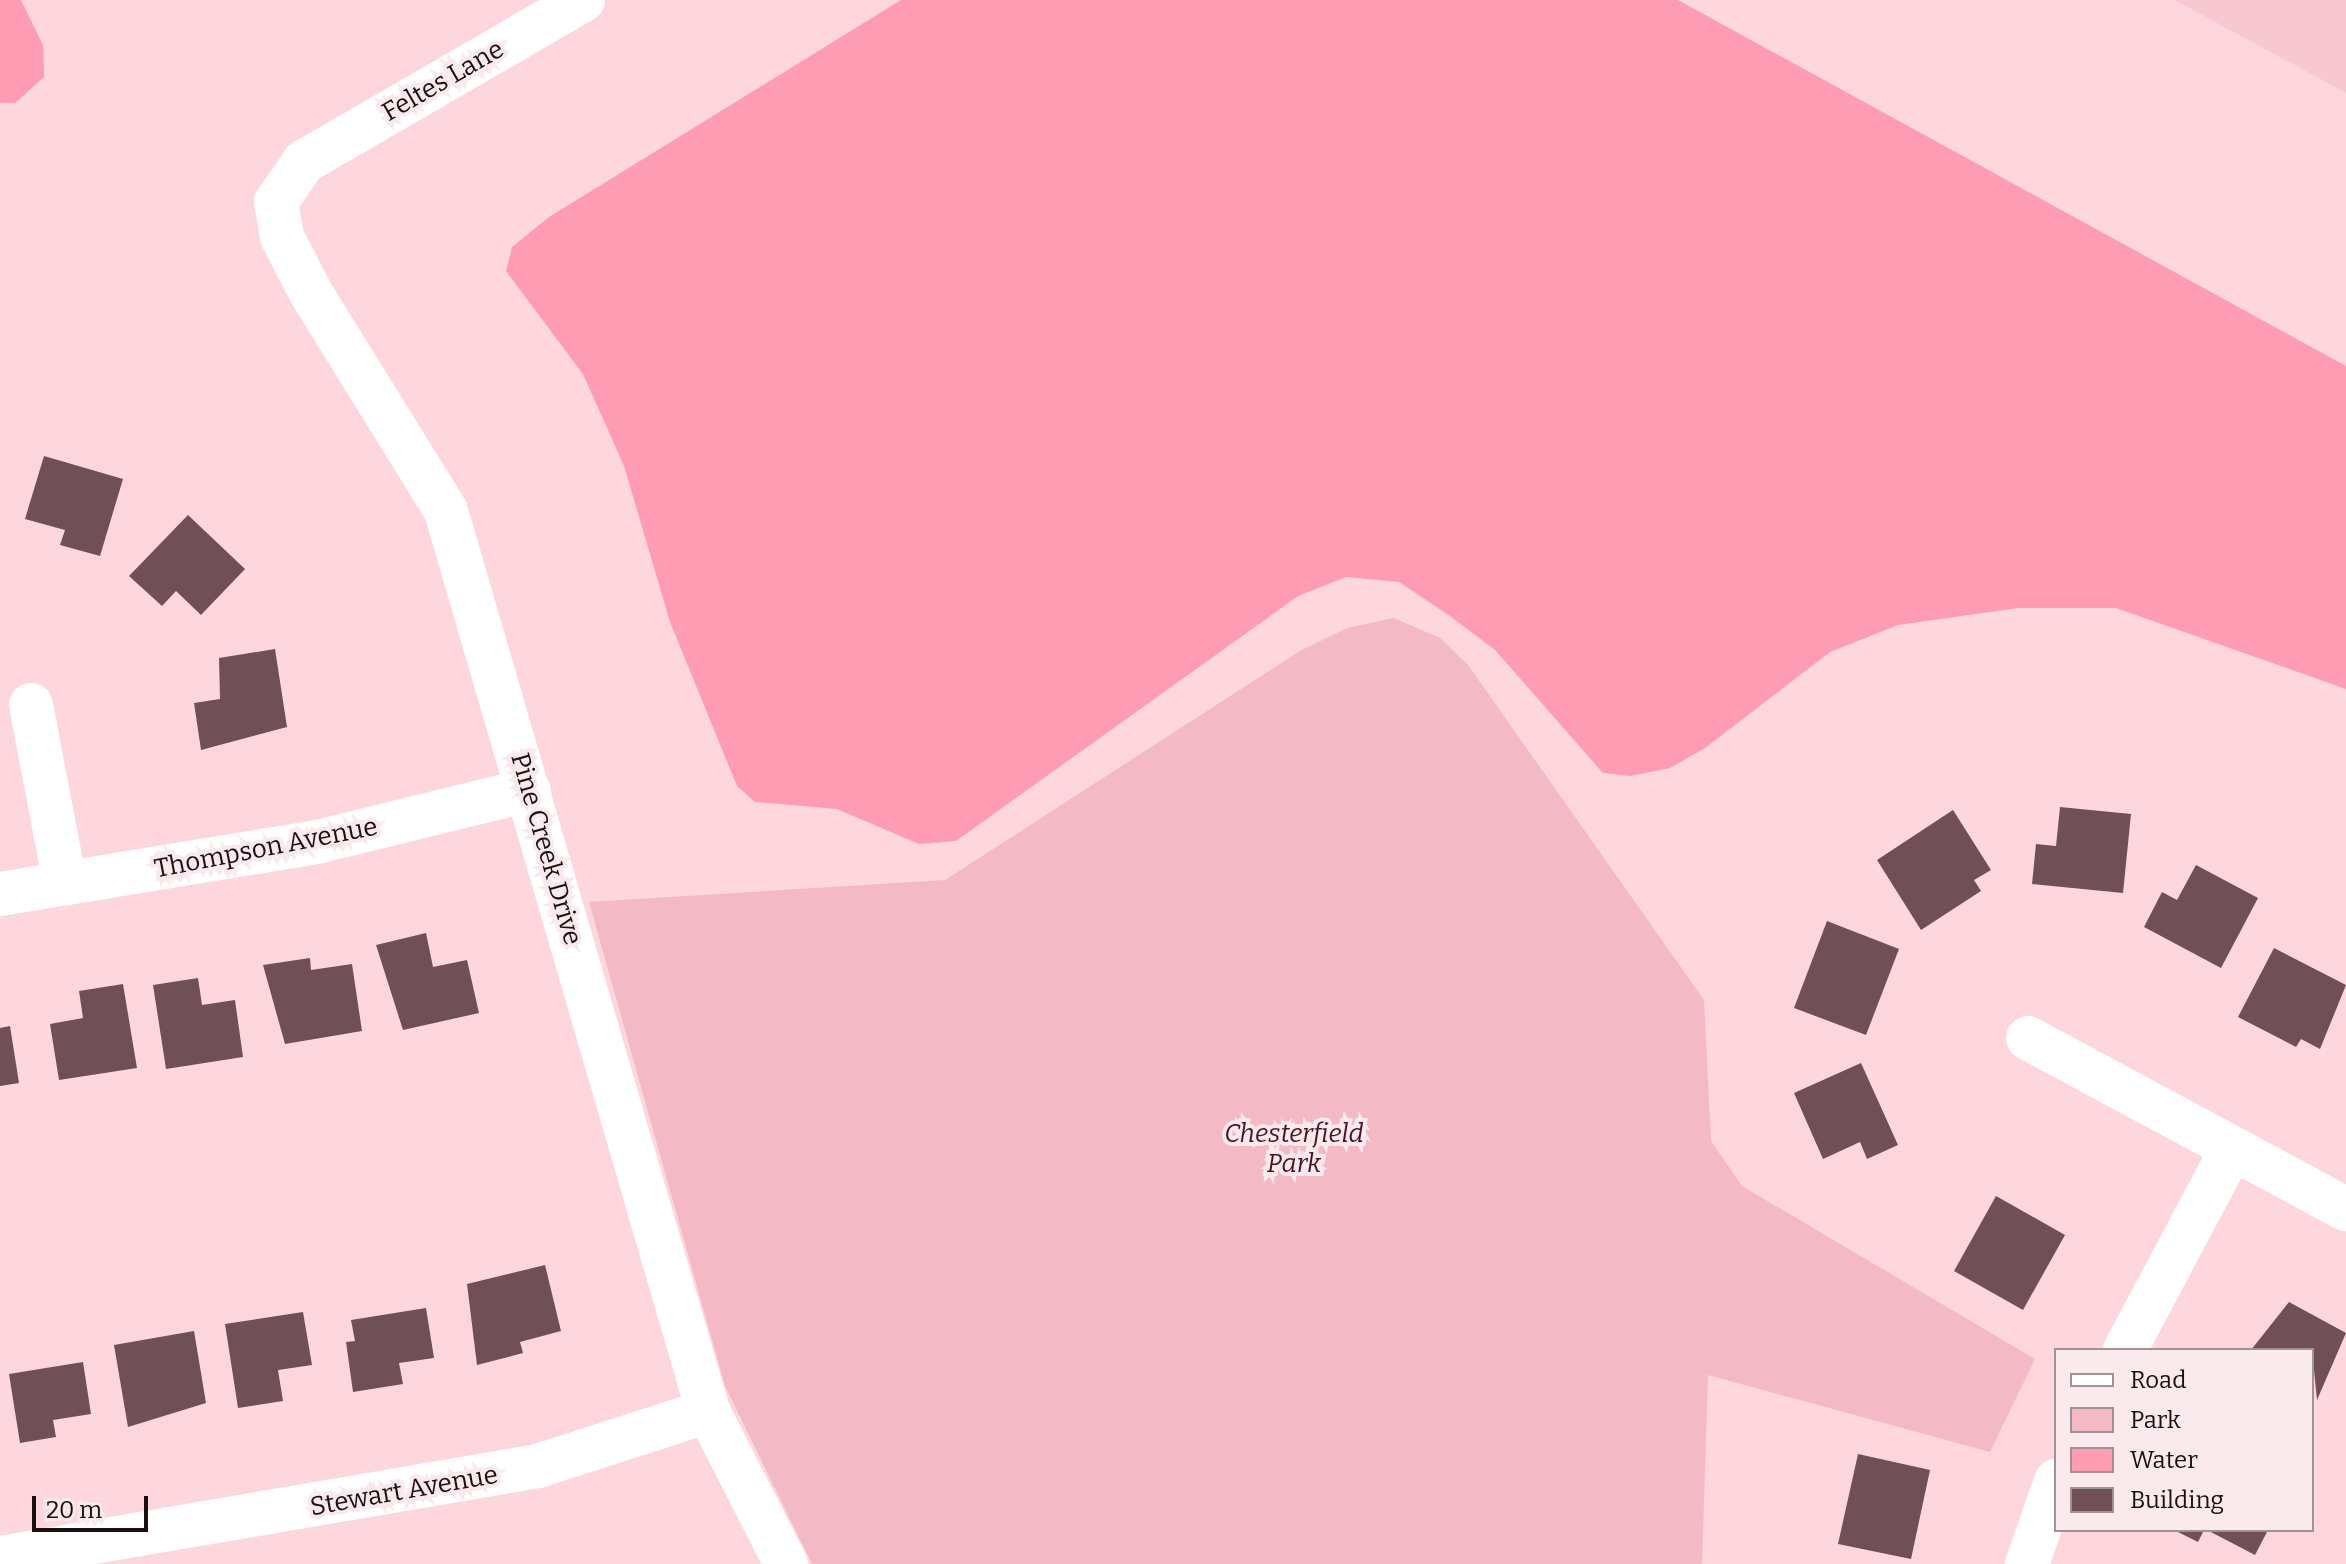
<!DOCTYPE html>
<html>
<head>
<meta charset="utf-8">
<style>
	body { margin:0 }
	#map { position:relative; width:2346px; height:1564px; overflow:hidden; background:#fdd6de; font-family:Bitter,serif }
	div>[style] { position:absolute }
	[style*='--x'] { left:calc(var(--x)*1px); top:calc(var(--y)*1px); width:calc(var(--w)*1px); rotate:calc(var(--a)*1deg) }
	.built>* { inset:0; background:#f7c8d1 }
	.green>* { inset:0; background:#f3b9c5 }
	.water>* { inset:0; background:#fe9cb4 }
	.building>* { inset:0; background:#704f56 }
	.minor>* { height:44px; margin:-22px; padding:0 22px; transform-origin:22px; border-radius:22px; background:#fff }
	span { translate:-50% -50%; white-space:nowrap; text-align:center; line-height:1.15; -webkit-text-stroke:8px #faeaed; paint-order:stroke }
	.street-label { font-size:26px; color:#1c0f12 }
	.park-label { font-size:26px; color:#4c1125; font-style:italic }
	.legend { position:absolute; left:2054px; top:1348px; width:260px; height:184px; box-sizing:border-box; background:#faeaed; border:2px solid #a19295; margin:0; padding:10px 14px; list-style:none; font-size:24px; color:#1c0f12 }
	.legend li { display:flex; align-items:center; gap:16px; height:40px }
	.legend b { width:40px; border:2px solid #a19295 }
	.scale { position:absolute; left:32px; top:1496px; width:116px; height:36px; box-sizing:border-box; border:4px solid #1c0f12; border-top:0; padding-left:10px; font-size:24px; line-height:28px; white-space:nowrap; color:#1c0f12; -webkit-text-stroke:6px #faeaed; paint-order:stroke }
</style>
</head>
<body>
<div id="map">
	<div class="built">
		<i style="clip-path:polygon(2175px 0,2346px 0,2346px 93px)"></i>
	</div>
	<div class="green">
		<i style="clip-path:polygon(1394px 618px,1440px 638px,1468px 665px,1704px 1000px,1711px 1141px,1742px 1186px,2035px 1359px,1990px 1452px,1708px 1375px,1702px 1564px,812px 1564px,725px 1386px,589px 902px,945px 880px,1300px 651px,1347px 628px)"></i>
	</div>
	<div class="water">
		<i style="clip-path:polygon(0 0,21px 0,43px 45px,44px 77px,15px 103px,0 103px)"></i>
		<i style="clip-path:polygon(901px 0,1678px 0,2346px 366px,2346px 689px,2116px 608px,2018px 608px,1898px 625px,1830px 652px,1705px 748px,1670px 768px,1630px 776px,1603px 773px,1495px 650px,1450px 616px,1399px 582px,1346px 577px,1298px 596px,956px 841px,919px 844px,837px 809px,755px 802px,737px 786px,670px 622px,624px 466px,583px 374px,506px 271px,512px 247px,549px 217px)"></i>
	</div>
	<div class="building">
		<i style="clip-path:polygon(44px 456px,123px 479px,100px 556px,60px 545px,65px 530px,25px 519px)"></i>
		<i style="clip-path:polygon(188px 515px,245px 569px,201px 615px,176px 591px,162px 606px,129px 576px)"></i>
		<i style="clip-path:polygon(275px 649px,287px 727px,201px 750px,194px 703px,220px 699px,219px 658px)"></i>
		<i style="clip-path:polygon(2060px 807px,2131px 814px,2123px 893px,2032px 884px,2036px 844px,2056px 846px)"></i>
		<i style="clip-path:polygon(1953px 810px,1991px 870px,1974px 880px,1981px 891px,1921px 930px,1877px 860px)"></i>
		<i style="clip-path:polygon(2196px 865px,2258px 898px,2221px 968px,2144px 927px,2162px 892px,2177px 900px)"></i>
		<i style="clip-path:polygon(1827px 921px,1899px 949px,1866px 1035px,1794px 1008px)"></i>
		<i style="clip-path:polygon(426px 933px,433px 967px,467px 960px,479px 1013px,403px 1030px,376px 945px)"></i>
		<i style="clip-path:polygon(2274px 948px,2346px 985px,2320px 1049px,2301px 1039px,2296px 1047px,2238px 1017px)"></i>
		<i style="clip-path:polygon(310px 958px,311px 970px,352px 964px,362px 1031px,285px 1044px,263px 965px)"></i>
		<i style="clip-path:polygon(198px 978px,202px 1005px,235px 1000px,243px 1057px,166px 1069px,153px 985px)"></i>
		<i style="clip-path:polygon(123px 984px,137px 1068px,59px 1080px,50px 1024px,83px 1018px,79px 991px)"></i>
		<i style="clip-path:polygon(10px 1026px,19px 1083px,0 1086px,0 1028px)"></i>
		<i style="clip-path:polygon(1861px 1063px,1898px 1145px,1867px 1159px,1860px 1142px,1823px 1159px,1794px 1093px)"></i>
		<i style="clip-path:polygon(1996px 1196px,2065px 1235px,2023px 1310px,1954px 1271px)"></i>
		<i style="clip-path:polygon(545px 1265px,561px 1331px,520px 1342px,523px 1353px,477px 1365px,467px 1284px)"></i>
		<i style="clip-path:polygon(2289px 1302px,2346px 1333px,2317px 1400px,2312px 1350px,2251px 1350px)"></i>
		<i style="clip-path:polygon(426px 1308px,434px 1358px,399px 1363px,403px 1384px,353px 1392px,346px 1342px,355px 1341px,351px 1320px)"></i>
		<i style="clip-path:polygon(303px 1312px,312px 1365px,278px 1370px,283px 1401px,238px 1408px,225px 1324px)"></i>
		<i style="clip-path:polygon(194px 1331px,206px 1403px,128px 1427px,114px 1345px)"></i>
		<i style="clip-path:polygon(83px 1362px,91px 1414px,53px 1420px,56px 1437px,20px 1443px,9px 1374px)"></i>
		<i style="clip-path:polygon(1858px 1454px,1930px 1470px,1911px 1559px,1838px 1544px)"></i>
		<i style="clip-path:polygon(2174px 1530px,2204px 1530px,2198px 1542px)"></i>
		<i style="clip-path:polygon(2207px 1530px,2268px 1530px,2255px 1555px)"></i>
	</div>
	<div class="minor">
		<i style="--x:583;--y:0;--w:323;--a:149.9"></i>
		<i style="--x:304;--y:162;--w:49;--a:125"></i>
		<i style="--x:276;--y:202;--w:36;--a:80"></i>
		<i style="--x:282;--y:237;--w:63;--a:62.6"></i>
		<i style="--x:311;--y:293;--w:256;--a:58.2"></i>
		<i style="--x:446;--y:511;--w:937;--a:73.77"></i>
		<i style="--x:708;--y:1411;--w:172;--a:63"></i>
		<i style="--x:31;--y:705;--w:182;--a:79.2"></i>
		<i style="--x:0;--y:894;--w:321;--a:-9.3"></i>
		<i style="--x:317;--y:842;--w:218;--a:-13.8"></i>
		<i style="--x:2028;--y:1038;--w:361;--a:28.3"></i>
		<i style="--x:2125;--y:1350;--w:228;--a:-62"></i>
		<i style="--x:0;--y:1558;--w:546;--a:-9.7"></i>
		<i style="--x:538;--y:1466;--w:179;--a:-17.9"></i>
		<i style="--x:2027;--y:1564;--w:88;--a:-70.7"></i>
	</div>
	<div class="street-label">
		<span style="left:443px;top:81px;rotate:-30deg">Feltes Lane</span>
		<span style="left:266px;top:848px;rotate:-11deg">Thompson Avenue</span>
		<span style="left:546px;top:849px;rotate:74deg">Pine Creek Drive</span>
		<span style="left:404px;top:1491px;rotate:-10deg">Stewart Avenue</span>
	</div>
	<div class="park-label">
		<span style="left:1294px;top:1149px">Chesterfield<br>Park</span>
	</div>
	<ul class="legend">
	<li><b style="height:10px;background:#fff"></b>Road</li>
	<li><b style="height:22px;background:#f3b9c5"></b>Park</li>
	<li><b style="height:22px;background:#fe9cb4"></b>Water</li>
	<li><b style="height:22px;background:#704f56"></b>Building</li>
	</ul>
	<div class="scale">20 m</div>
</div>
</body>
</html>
